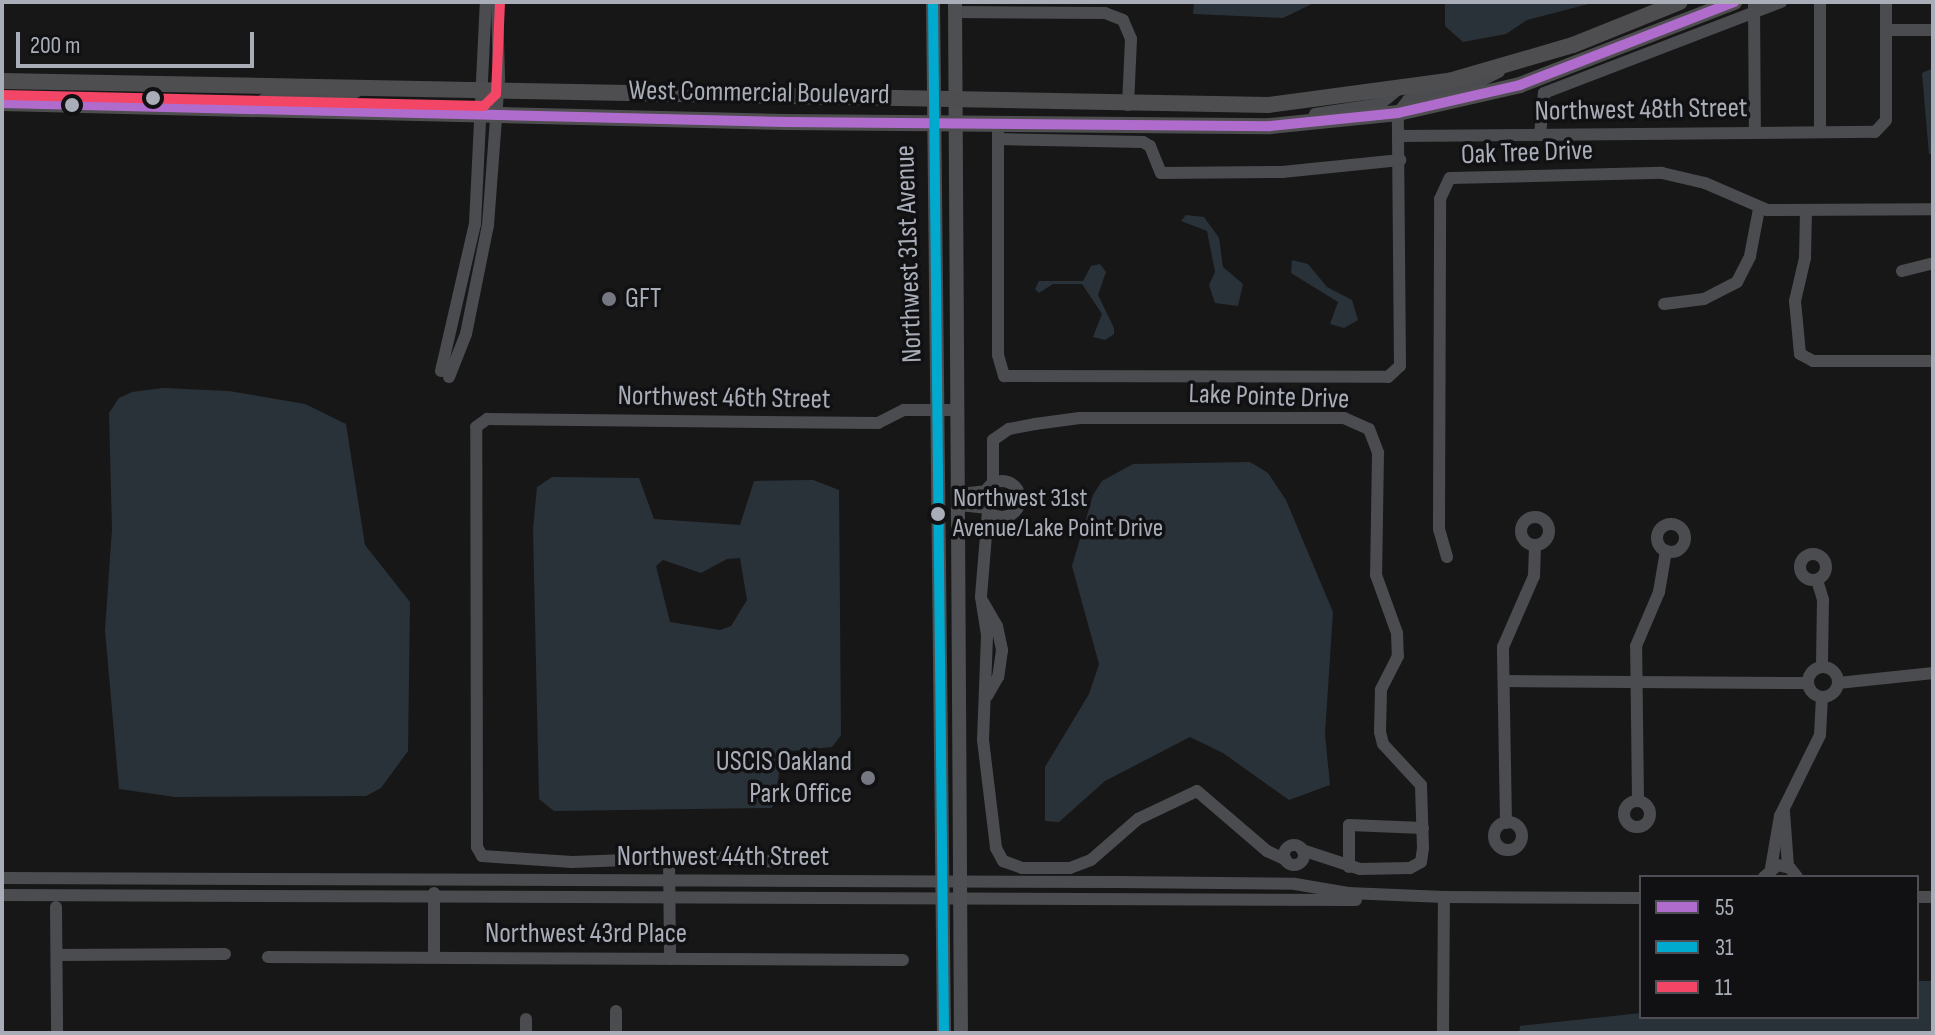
<!DOCTYPE html>
<html>
<head>
<meta charset="utf-8">
<style>
	body { margin:0 }
	#map { position:relative; width:1935px; height:1035px; overflow:hidden; background:#171717; font-family:"Sofia Sans Condensed",sans-serif }
	div>[style] { position:absolute }
	[style*='--x'] { left:calc(var(--x)*1px); top:calc(var(--y)*1px); width:calc(var(--w)*1px); rotate:calc(var(--a)*1deg) }
	.water>* { inset:0; background:#2a3239 }
	.minor>* { height:12px; margin:-6px; padding:0 6px; transform-origin:6px; border-radius:6px; background:#4b4c50 }
	.minor>.ring { margin:-6px; padding:0; box-sizing:content-box; background:none; border:12px solid #4b4c50; border-radius:50% }
	.major>* { height:14px; margin:-7px; padding:0 7px; transform-origin:7px; border-radius:7px; background:#4d4f52 }
	.highway>* { height:16px; margin:-8px; padding:0 8px; transform-origin:8px; border-radius:8px; background:#4e4e51 }
	.bus-1>* { height:10px; margin:-5px; padding:0 5px; transform-origin:5px; border-radius:5px; background:#b06ccc }
	.bus-2>* { height:10px; margin:-5px; padding:0 5px; transform-origin:5px; border-radius:5px; background:#00a9ce }
	.bus-3>* { height:10px; margin:-5px; padding:0 5px; transform-origin:5px; border-radius:5px; background:#f34667 }
	.dots>* { width:22px; height:22px; translate:-50% -50%; box-sizing:border-box; border:4px solid #111113; border-radius:50% }
	span { translate:-50% -50%; white-space:nowrap; text-align:center; line-height:1.15; -webkit-text-stroke:7px #111113; paint-order:stroke }
	.bus-label { font-size:26px; color:#a8adb8 }
	.left { translate:0 -50%; text-align:left }
	.street-label { font-size:28px; color:#a8adb8 }
	.poi-label { font-size:28px; color:#a8adb8 }
	.right { translate:-100% -50%; text-align:right }
	.frame { position:absolute; inset:0; border:4px solid #a8adb8; pointer-events:none }
	.legend { position:absolute; left:1639px; top:875px; width:280px; height:144px; box-sizing:border-box; background:#111113; border:2px solid #4d4f55; margin:0; padding:10px 14px; list-style:none; font-size:24px; color:#a8adb8 }
	.legend li { display:flex; align-items:center; gap:16px; height:40px }
	.legend b { width:40px; border:2px solid #4d4f55 }
	.scale { position:absolute; left:16px; top:32px; width:238px; height:36px; box-sizing:border-box; border:4px solid #a8adb8; border-top:0; padding-left:10px; font-size:24px; line-height:28px; white-space:nowrap; color:#a8adb8; -webkit-text-stroke:6px #111113; paint-order:stroke }
</style>
</head>
<body>
<div id="map">
	<div class="water">
		<i style="clip-path:polygon(1194px 2px,1316px 2px,1283px 18px,1193px 14px)"></i>
		<i style="clip-path:polygon(1445px 2px,1596px 2px,1527px 20px,1506px 34px,1463px 42px,1445px 26px)"></i>
		<i style="clip-path:polygon(1933px 68px,1933px 154px,1929px 154px,1922px 73px)"></i>
		<i style="clip-path:polygon(1186px 215px,1204px 217px,1219px 238px,1223px 267px,1243px 284px,1238px 306px,1215px 303px,1209px 285px,1215px 272px,1207px 231px,1181px 221px)"></i>
		<i style="clip-path:polygon(1292px 260px,1308px 264px,1327px 287px,1352px 300px,1358px 320px,1344px 328px,1330px 324px,1338px 302px,1291px 273px)"></i>
		<i style="clip-path:polygon(1100px 264px,1106px 272px,1098px 295px,1114px 328px,1114px 334px,1105px 340px,1093px 337px,1102px 314px,1082px 284px,1053px 284px,1039px 293px,1035px 289px,1039px 281px,1083px 281px,1091px 266px)"></i>
		<i style="clip-path:polygon(163px 388px,229px 391px,305px 404px,346px 424px,365px 545px,410px 602px,408px 751px,381px 788px,366px 796px,175px 797px,119px 789px,105px 630px,112px 529px,109px 413px,119px 398px,132px 392px)"></i>
		<i style="clip-path:polygon(1250px 462px,1268px 473px,1286px 500px,1333px 612px,1325px 734px,1330px 785px,1289px 800px,1223px 753px,1190px 737px,1105px 781px,1059px 822px,1045px 821px,1045px 767px,1089px 694px,1099px 664px,1072px 566px,1093px 495px,1102px 481px,1133px 464px)"></i>
		<i style="clip-path:polygon(evenodd,552px 477px,639px 478px,654px 519px,740px 525px,754px 481px,813px 480px,839px 490px,841px 735px,832px 747px,781px 752px,776px 803px,771px 808px,554px 811px,539px 799px,533px 529px,537px 487px,552px 477px,740px 558px,747px 600px,731px 626px,720px 630px,670px 622px,656px 566px,663px 560px,701px 573px,727px 559px,740px 558px)"></i>
		<i style="clip-path:polygon(1917px 981px,1933px 981px,1933px 1033px,1519px 1033px,1520px 1026px,1641px 1013px,1641px 1017px,1917px 1017px)"></i>
	</div>
	<div class="minor">
		<i style="--x:1754;--y:2;--w:131;--a:89.6"></i>
		<i style="--x:955;--y:12;--w:150;--a:0.4"></i>
		<i style="--x:1105;--y:13;--w:19;--a:21"></i>
		<i style="--x:1123;--y:20;--w:21;--a:67"></i>
		<i style="--x:1131;--y:39;--w:66;--a:92.6"></i>
		<i style="--x:1886;--y:30;--w:47;--a:0"></i>
		<i style="--x:249;--y:108;--w:18;--a:-29"></i>
		<i style="--x:265;--y:99;--w:77;--a:0"></i>
		<i style="--x:342;--y:99;--w:22;--a:-27"></i>
		<i style="--x:1315;--y:114;--w:66;--a:-8.7"></i>
		<i style="--x:1380;--y:104;--w:19;--a:-39"></i>
		<i style="--x:998;--y:123;--w:232;--a:90"></i>
		<i style="--x:998;--y:355;--w:22;--a:74"></i>
		<i style="--x:1004;--y:376;--w:384;--a:0.1"></i>
		<i style="--x:1388;--y:377;--w:16;--a:-43"></i>
		<i style="--x:1400;--y:366;--w:253;--a:-90.5"></i>
		<i style="--x:1398;--y:113;--w:16;--a:-52"></i>
		<i style="--x:1408;--y:100;--w:64;--a:-12.7"></i>
		<i style="--x:1470;--y:86;--w:32;--a:-26"></i>
		<i style="--x:1820;--y:132;--w:130;--a:-90"></i>
		<i style="--x:1540;--y:135;--w:42;--a:-84.6"></i>
		<i style="--x:1544;--y:93;--w:254;--a:-21"></i>
		<i style="--x:1400;--y:136;--w:475;--a:-0.5"></i>
		<i style="--x:1875;--y:132;--w:16;--a:-47"></i>
		<i style="--x:1886;--y:120;--w:118;--a:-90"></i>
		<i style="--x:998;--y:139;--w:145;--a:1.2"></i>
		<i style="--x:1143;--y:142;--w:8;--a:30"></i>
		<i style="--x:1150;--y:146;--w:29;--a:68"></i>
		<i style="--x:1161;--y:173;--w:121;--a:-0.5"></i>
		<i style="--x:1282;--y:172;--w:119;--a:-5.8"></i>
		<i style="--x:1806;--y:210;--w:48;--a:91.2"></i>
		<i style="--x:1805;--y:258;--w:44;--a:103.1"></i>
		<i style="--x:1795;--y:301;--w:53;--a:84.6"></i>
		<i style="--x:1800;--y:354;--w:15;--a:28"></i>
		<i style="--x:1813;--y:361;--w:120;--a:0"></i>
		<i style="--x:1902;--y:271;--w:32;--a:-14"></i>
		<i style="--x:1664;--y:304;--w:40;--a:-7.1"></i>
		<i style="--x:1704;--y:299;--w:37;--a:-27"></i>
		<i style="--x:1737;--y:282;--w:29;--a:-63"></i>
		<i style="--x:1750;--y:256;--w:48;--a:-79.2"></i>
		<i style="--x:441;--y:371;--w:151;--a:-77"></i>
		<i style="--x:475;--y:224;--w:222;--a:-87.2"></i>
		<i style="--x:449;--y:377;--w:46;--a:-68.4"></i>
		<i style="--x:466;--y:334;--w:111;--a:-78.6"></i>
		<i style="--x:488;--y:225;--w:147;--a:-85.7"></i>
		<i style="--x:499;--y:78;--w:76;--a:-91.5"></i>
		<i class="ring" style="left:984px;top:481px;width:24px;height:24px"></i>
		<i style="--x:993;--y:483;--w:43;--a:-90"></i>
		<i style="--x:993;--y:440;--w:19;--a:-35"></i>
		<i style="--x:1009;--y:429;--w:26;--a:-11"></i>
		<i style="--x:1035;--y:424;--w:45;--a:-7.6"></i>
		<i style="--x:1080;--y:418;--w:264;--a:0"></i>
		<i style="--x:1344;--y:418;--w:27;--a:24"></i>
		<i style="--x:1369;--y:429;--w:26;--a:69"></i>
		<i style="--x:1378;--y:453;--w:122;--a:90.9"></i>
		<i style="--x:1376;--y:575;--w:62;--a:70.1"></i>
		<i style="--x:1397;--y:633;--w:23;--a:88"></i>
		<i style="--x:1398;--y:656;--w:38;--a:117"></i>
		<i style="--x:1381;--y:690;--w:42;--a:91.4"></i>
		<i style="--x:1380;--y:732;--w:12;--a:76"></i>
		<i style="--x:1383;--y:744;--w:56;--a:47.2"></i>
		<i style="--x:1421;--y:785;--w:63;--a:88.2"></i>
		<i style="--x:1423;--y:848;--w:14;--a:98"></i>
		<i style="--x:1421;--y:862;--w:13;--a:151"></i>
		<i style="--x:1410;--y:868;--w:50;--a:178.9"></i>
		<i style="--x:1360;--y:869;--w:61;--a:-161.9"></i>
		<i style="--x:959;--y:494;--w:27;--a:-6"></i>
		<i style="--x:959;--y:505;--w:27;--a:6"></i>
		<i style="--x:988;--y:511;--w:86;--a:94.7"></i>
		<i style="--x:981;--y:597;--w:39;--a:81"></i>
		<i style="--x:987;--y:636;--w:104;--a:92.2"></i>
		<i style="--x:983;--y:740;--w:109;--a:83.1"></i>
		<i style="--x:996;--y:848;--w:15;--a:62"></i>
		<i style="--x:1003;--y:861;--w:20;--a:20"></i>
		<i style="--x:1022;--y:868;--w:48;--a:0"></i>
		<i style="--x:1070;--y:868;--w:22;--a:-21"></i>
		<i style="--x:1091;--y:860;--w:62;--a:-41.1"></i>
		<i style="--x:1138;--y:819;--w:65;--a:-25.4"></i>
		<i style="--x:1197;--y:791;--w:92;--a:40.6"></i>
		<i style="--x:1267;--y:851;--w:21;--a:25"></i>
		<i class="ring" style="left:1521px;top:517px;width:16px;height:16px"></i>
		<i class="ring" style="left:1657px;top:524px;width:16px;height:16px"></i>
		<i class="ring" style="left:1800px;top:554px;width:14px;height:14px"></i>
		<i style="--x:1447;--y:557;--w:29;--a:-106"></i>
		<i style="--x:1439;--y:529;--w:330;--a:-89.8"></i>
		<i style="--x:1440;--y:199;--w:23;--a:-65"></i>
		<i style="--x:1450;--y:178;--w:212;--a:-1.4"></i>
		<i style="--x:1662;--y:173;--w:44;--a:13.1"></i>
		<i style="--x:1705;--y:183;--w:68;--a:23.5"></i>
		<i style="--x:1767;--y:210;--w:166;--a:-0.3"></i>
		<i style="--x:1817;--y:580;--w:21;--a:73"></i>
		<i style="--x:1823;--y:600;--w:67;--a:90.9"></i>
		<i style="--x:983;--y:602;--w:28;--a:60"></i>
		<i style="--x:997;--y:626;--w:25;--a:78"></i>
		<i style="--x:1002;--y:650;--w:27;--a:98"></i>
		<i style="--x:998;--y:677;--w:22;--a:120"></i>
		<i class="ring" style="left:1808px;top:667px;width:18px;height:18px"></i>
		<i style="--x:1505;--y:681;--w:303;--a:0.4"></i>
		<i style="--x:1838;--y:683;--w:96;--a:-6"></i>
		<i style="--x:1638;--y:800;--w:154;--a:-90.7"></i>
		<i style="--x:1636;--y:646;--w:59;--a:-66.9"></i>
		<i style="--x:1659;--y:592;--w:42;--a:-80.3"></i>
		<i class="ring" style="left:1624px;top:801px;width:14px;height:14px"></i>
		<i style="--x:1784;--y:812;--w:55;--a:85.8"></i>
		<i class="ring" style="left:1494px;top:822px;width:16px;height:16px"></i>
		<i style="--x:1506;--y:823;--w:176;--a:-91"></i>
		<i style="--x:1503;--y:647;--w:77;--a:-66.4"></i>
		<i style="--x:1534;--y:576;--w:31;--a:-88"></i>
		<i class="ring" style="left:1284px;top:845px;width:8px;height:8px"></i>
		<i style="--x:669;--y:858;--w:101;--a:89.4"></i>
		<i style="--x:779;--y:862;--w:68;--a:-175.8"></i>
		<i style="--x:711;--y:857;--w:139;--a:177.9"></i>
		<i style="--x:572;--y:862;--w:90;--a:-176.2"></i>
		<i style="--x:482;--y:856;--w:10;--a:-119"></i>
		<i style="--x:477;--y:847;--w:420;--a:-90.1"></i>
		<i style="--x:476;--y:427;--w:14;--a:-36"></i>
		<i style="--x:487;--y:419;--w:391;--a:0.6"></i>
		<i style="--x:878;--y:423;--w:29;--a:-27"></i>
		<i style="--x:904;--y:410;--w:54;--a:0"></i>
		<i style="--x:1349;--y:867;--w:42;--a:-90"></i>
		<i style="--x:1349;--y:825;--w:74;--a:2.3"></i>
		<i style="--x:1771;--y:868;--w:53;--a:-80.2"></i>
		<i style="--x:1780;--y:816;--w:90;--a:-63.7"></i>
		<i style="--x:1820;--y:735;--w:38;--a:-87"></i>
		<i style="--x:1764;--y:877;--w:18;--a:-41"></i>
		<i style="--x:1778;--y:865;--w:12;--a:14"></i>
		<i style="--x:1790;--y:868;--w:11;--a:52"></i>
		<i style="--x:2;--y:878;--w:1115;--a:0.21"></i>
		<i style="--x:1117;--y:882;--w:178;--a:0.6"></i>
		<i style="--x:1295;--y:884;--w:54;--a:9.6"></i>
		<i style="--x:1348;--y:893;--w:96;--a:2.4"></i>
		<i style="--x:1444;--y:897;--w:197;--a:0.3"></i>
		<i style="--x:434;--y:893;--w:64;--a:90"></i>
		<i style="--x:2;--y:895;--w:1354;--a:0.21"></i>
		<i style="--x:1917;--y:897;--w:16;--a:0"></i>
		<i style="--x:56;--y:907;--w:126;--a:89.5"></i>
		<i style="--x:57;--y:955;--w:168;--a:-0.3"></i>
		<i style="--x:268;--y:957;--w:635;--a:0.27"></i>
		<i style="--x:616;--y:1011;--w:22;--a:90"></i>
		<i style="--x:526;--y:1033;--w:14;--a:-90"></i>
		<i style="--x:1443;--y:1033;--w:136;--a:-89.6"></i>
	</div>
	<div class="major">
		<i style="--x:933;--y:2;--w:1031;--a:89.39"></i>
		<i style="--x:955;--y:2;--w:1031;--a:89.67"></i>
	</div>
	<div class="highway">
		<i style="--x:2;--y:81;--w:1266;--a:1.09"></i>
		<i style="--x:1268;--y:105;--w:183;--a:-7.6"></i>
		<i style="--x:1449;--y:81;--w:129;--a:-16.2"></i>
		<i style="--x:1573;--y:45;--w:115;--a:-21.9"></i>
		<i style="--x:2;--y:103;--w:783;--a:1.39"></i>
		<i style="--x:785;--y:122;--w:485;--a:0.5"></i>
		<i style="--x:1270;--y:126;--w:129;--a:-5.8"></i>
		<i style="--x:1398;--y:113;--w:125;--a:-12.9"></i>
		<i style="--x:1520;--y:85;--w:230;--a:-21.2"></i>
	</div>
	<div class="bus-1">
		<i style="--x:2;--y:103;--w:783;--a:1.39"></i>
		<i style="--x:785;--y:122;--w:485;--a:0.5"></i>
		<i style="--x:1270;--y:126;--w:129;--a:-5.8"></i>
		<i style="--x:1398;--y:113;--w:125;--a:-12.9"></i>
		<i style="--x:1520;--y:85;--w:230;--a:-21.2"></i>
	</div>
	<div class="bus-2">
		<i style="--x:933;--y:2;--w:1031;--a:89.39"></i>
	</div>
	<div class="bus-3">
		<i style="--x:2;--y:95;--w:482;--a:1.3"></i>
		<i style="--x:484;--y:106;--w:17;--a:-45"></i>
		<i style="--x:496;--y:94;--w:91;--a:-87.5"></i>
	</div>
	<div class="dots">
		<i style="left:153px;top:98px;background:#a8adb8"></i>
		<i style="left:72px;top:105px;background:#a8adb8"></i>
		<i style="left:609px;top:299px;background:#757880"></i>
		<i style="left:938px;top:514px;background:#a8adb8"></i>
		<i style="left:868px;top:778px;background:#757880"></i>
	</div>
	<div class="bus-label">
		<span class="left" style="left:953px;top:514px">Northwest 31st<br>Avenue/Lake Point Drive</span>
	</div>
	<div class="street-label">
		<span style="left:759px;top:93px;rotate:1deg">West Commercial Boulevard</span>
		<span style="left:1641px;top:110px;rotate:-1deg">Northwest 48th Street</span>
		<span style="left:1527px;top:153px;rotate:-2deg">Oak Tree Drive</span>
		<span style="left:909px;top:254px;rotate:-92deg">Northwest 31st Avenue</span>
		<span style="left:1269px;top:397px;rotate:2deg">Lake Pointe Drive</span>
		<span style="left:724px;top:398px;rotate:1deg">Northwest 46th Street</span>
		<span style="left:723px;top:857px">Northwest 44th Street</span>
		<span style="left:586px;top:934px">Northwest 43rd Place</span>
	</div>
	<div class="poi-label">
		<span class="left" style="left:625px;top:299px">GFT</span>
		<span class="right" style="left:852px;top:778px">USCIS Oakland<br>Park Office</span>
	</div>
	<div class="frame"></div>
	<ul class="legend">
	<li><b style="height:10px;background:#b06ccc"></b>55</li>
	<li><b style="height:10px;background:#00a9ce"></b>31</li>
	<li><b style="height:10px;background:#f34667"></b>11</li>
	</ul>
	<div class="scale">200 m</div>
</div>
</body>
</html>
